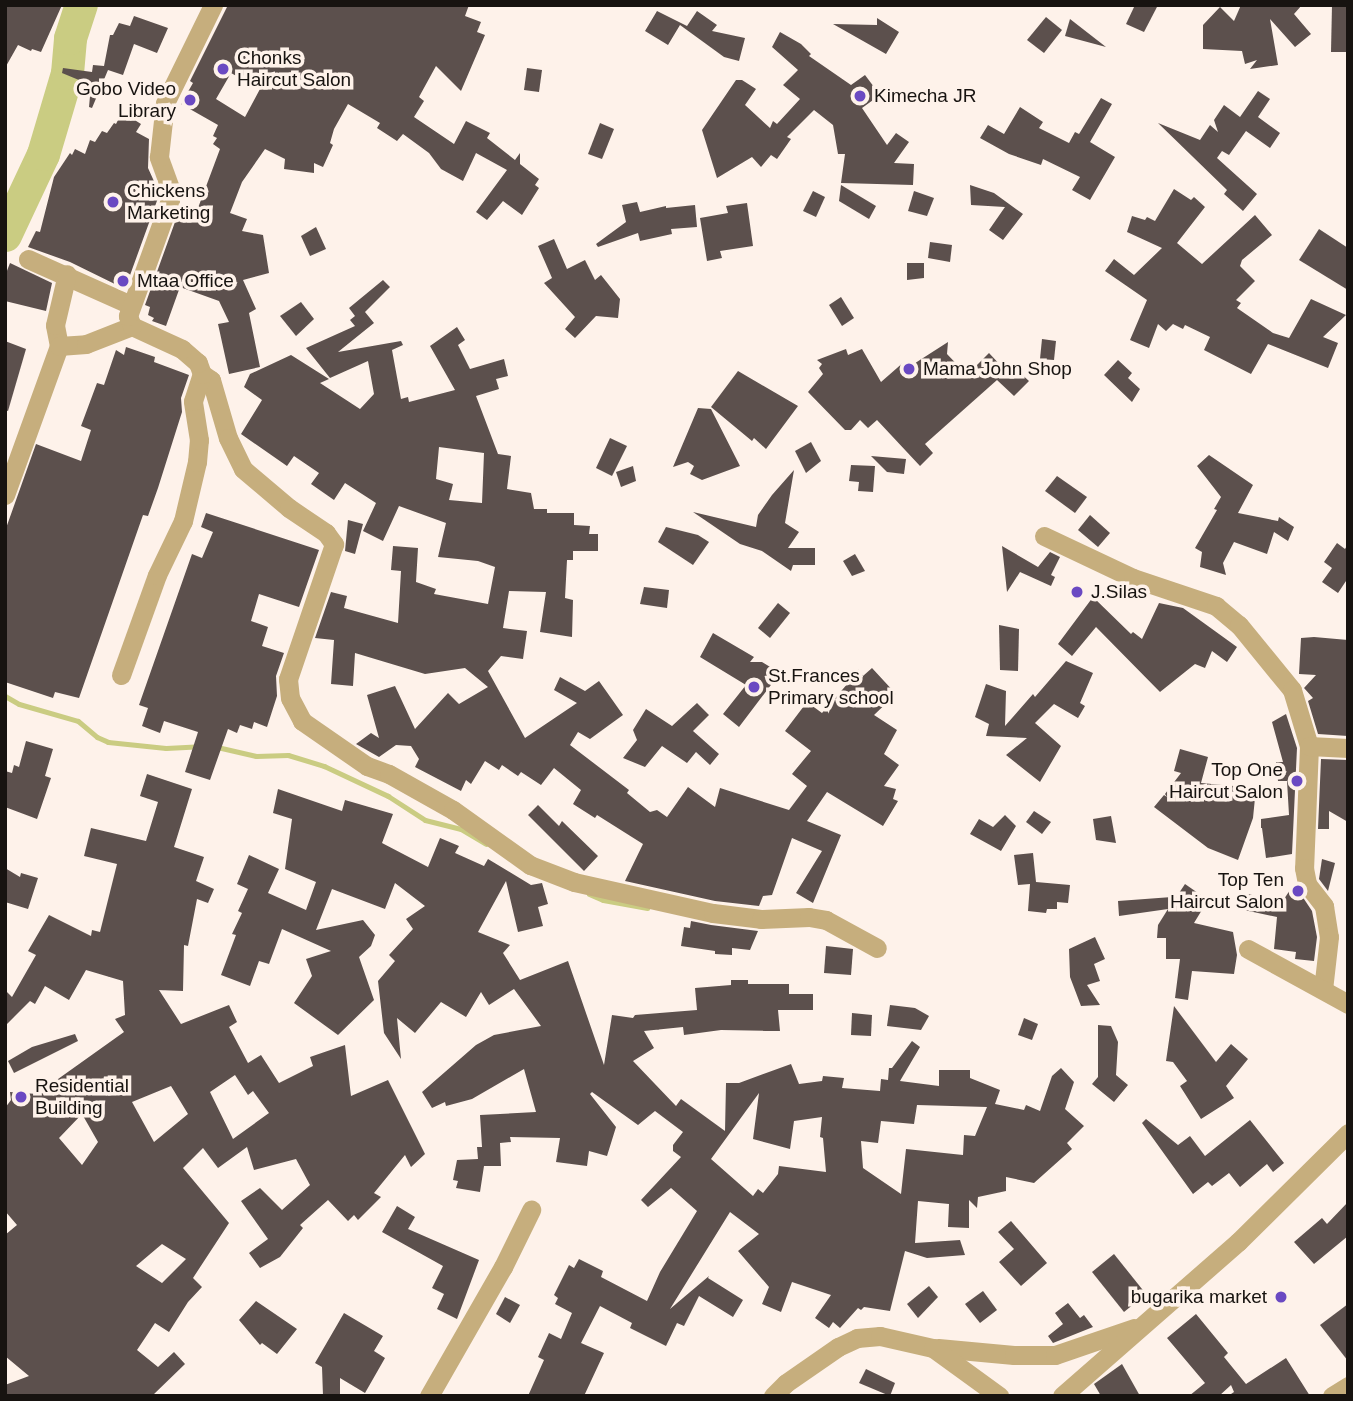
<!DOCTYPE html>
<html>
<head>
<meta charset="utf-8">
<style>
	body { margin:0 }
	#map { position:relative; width:1353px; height:1401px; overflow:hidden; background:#fef2ea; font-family:Arial,sans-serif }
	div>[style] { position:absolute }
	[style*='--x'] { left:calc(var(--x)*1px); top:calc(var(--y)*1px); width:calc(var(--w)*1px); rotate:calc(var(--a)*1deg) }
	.stream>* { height:5px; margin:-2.5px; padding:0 2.5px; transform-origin:2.5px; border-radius:2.5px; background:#cacc82 }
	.river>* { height:33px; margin:-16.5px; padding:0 16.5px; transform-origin:16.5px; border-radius:16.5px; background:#cacc82 }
	.building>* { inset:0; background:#5c504d }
	.minor>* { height:19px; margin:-9.5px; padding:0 9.5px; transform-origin:9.5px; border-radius:9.5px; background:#c6ae7d }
	.dots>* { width:19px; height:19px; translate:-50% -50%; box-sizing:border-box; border:4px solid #fef2ea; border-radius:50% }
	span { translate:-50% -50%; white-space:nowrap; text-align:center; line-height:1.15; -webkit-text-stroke:7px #fef2ea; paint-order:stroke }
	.poi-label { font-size:19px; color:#171310 }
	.left { translate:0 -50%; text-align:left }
	.right { translate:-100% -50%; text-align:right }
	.frame { position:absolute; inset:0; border:7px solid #171310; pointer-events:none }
</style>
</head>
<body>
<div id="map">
	<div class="stream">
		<i style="--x:5;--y:696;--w:16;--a:30"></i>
		<i style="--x:19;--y:704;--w:61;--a:16.1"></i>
		<i style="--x:78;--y:721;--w:25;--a:40"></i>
		<i style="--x:97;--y:737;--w:12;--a:24"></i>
		<i style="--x:108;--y:742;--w:58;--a:5.9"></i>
		<i style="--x:166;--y:748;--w:34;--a:-3"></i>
		<i style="--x:217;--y:747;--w:40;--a:13"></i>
		<i style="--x:256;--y:756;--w:32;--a:-2"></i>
		<i style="--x:288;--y:755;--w:38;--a:17"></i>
		<i style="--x:324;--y:766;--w:71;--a:25.1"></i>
		<i style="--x:388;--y:796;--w:44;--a:33"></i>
		<i style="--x:425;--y:820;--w:37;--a:14"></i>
		<i style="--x:461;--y:829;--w:29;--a:31"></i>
		<i style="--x:589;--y:894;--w:15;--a:23"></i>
		<i style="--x:603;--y:900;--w:45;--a:10.3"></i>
	</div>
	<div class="river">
		<i style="--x:5;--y:235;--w:89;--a:-64.9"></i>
		<i style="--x:43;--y:154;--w:84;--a:-73.5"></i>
		<i style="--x:67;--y:73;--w:35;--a:-85"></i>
		<i style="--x:70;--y:38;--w:35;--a:-72"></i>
	</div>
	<div class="building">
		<i style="clip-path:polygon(5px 5px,62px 5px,41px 52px,32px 49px,31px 51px,18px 45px,5px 68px)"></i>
		<i style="clip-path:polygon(evenodd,228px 5px,469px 5px,465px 16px,481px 22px,477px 32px,485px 35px,461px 91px,436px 66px,419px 97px,424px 101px,414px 117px,454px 144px,466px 121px,490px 133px,487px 138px,515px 160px,520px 153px,520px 164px,539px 179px,535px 185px,539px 188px,522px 215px,503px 201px,487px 220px,476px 212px,507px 170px,476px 153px,463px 181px,441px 169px,429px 153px,403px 134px,397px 141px,377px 128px,380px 123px,348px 104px,334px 129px,330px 143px,333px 145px,323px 167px,314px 163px,314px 173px,284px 169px,285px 159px,265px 149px,242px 182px,230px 213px,247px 219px,242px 231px,263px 235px,269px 273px,243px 280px,256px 309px,249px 313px,260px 367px,229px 374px,218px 324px,229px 322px,219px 301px,180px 287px,166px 326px,152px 321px,154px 318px,148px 315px,150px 307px,145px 305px,179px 211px,195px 216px,220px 149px,213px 144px,217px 138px,213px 136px,218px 125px,181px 104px,193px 83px,190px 81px,228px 5px,231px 73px,260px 89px,245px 117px,216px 99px,231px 73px)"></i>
		<i style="clip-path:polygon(1135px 5px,1158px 5px,1144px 32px,1126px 24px)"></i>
		<i style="clip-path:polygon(1241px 5px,1302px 5px,1294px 14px,1311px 34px,1295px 47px,1270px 19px,1278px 65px,1250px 69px,1257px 60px,1245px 64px,1242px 51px,1203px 49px,1203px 25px,1220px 7px,1234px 21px)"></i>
		<i style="clip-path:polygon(1332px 5px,1348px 5px,1348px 52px,1331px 52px)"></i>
		<i style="clip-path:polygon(657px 11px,687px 26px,697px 11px,717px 25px,712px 31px,745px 38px,739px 61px,724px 57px,680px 25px,668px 45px,645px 31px)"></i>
		<i style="clip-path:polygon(134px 16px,168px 28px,157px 53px,134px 44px,123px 75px,108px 70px,92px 108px,89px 107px,91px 85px,62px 73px,63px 68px,92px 72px,93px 65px,104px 66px,110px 35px,113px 35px,119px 23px,130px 26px)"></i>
		<i style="clip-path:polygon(1046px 17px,1062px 30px,1044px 53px,1027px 40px)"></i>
		<i style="clip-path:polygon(877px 18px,899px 32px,886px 54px,833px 24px,877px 25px)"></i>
		<i style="clip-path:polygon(1070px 19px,1106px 47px,1065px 36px)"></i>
		<i style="clip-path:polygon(780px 32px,801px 44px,811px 54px,809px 56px,851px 85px,865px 75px,880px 95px,862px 108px,887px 145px,896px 133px,909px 142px,894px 163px,914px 164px,913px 185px,841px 183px,845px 154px,838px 154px,833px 125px,814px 110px,787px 137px,791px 139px,777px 159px,771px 155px,761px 167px,752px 157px,717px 178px,702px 130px,736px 80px,742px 80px,756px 89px,745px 105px,770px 128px,773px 121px,777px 124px,800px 99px,783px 85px,798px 70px,772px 47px)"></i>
		<i style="clip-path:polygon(527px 68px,542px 70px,539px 92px,524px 90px)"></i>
		<i style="clip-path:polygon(1258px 91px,1270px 99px,1258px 117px,1280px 133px,1270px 148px,1246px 131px,1229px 155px,1222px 151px,1217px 158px,1257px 194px,1243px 211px,1224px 194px,1227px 190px,1158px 123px,1200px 140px,1210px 125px,1218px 132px,1214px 120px,1224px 105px,1240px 117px)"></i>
		<i style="clip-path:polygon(1101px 98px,1112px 104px,1090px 142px,1115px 157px,1090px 200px,1072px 190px,1080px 177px,1043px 159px,1041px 165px,1009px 154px,980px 138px,988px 125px,1004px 134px,1020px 107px,1043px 122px,1039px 128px,1069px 143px,1075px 132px,1079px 134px)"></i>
		<i style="clip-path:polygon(122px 112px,141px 124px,136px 132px,149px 139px,148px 168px,158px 190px,158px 198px,125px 289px,70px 262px,28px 247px,36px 231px,40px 232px,54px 177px,70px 153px,72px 155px,75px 149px,85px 154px,90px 140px,95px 142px,102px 131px,107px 133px,114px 123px,116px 124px)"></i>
		<i style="clip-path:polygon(600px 123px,614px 129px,602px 159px,588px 154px)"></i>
		<i style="clip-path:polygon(841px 185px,876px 206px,869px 219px,839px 201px)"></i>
		<i style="clip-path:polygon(970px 185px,994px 193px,1023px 214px,1003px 240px,989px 230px,1005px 207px,971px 205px)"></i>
		<i style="clip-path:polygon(1174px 189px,1191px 200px,1194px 197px,1205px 207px,1177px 243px,1202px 264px,1255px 215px,1272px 235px,1242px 260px,1240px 266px,1255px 281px,1236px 300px,1241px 303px,1237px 308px,1273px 333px,1289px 338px,1311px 299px,1346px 315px,1323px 337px,1338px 343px,1328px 368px,1268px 344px,1251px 374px,1204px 350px,1210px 337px,1185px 325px,1183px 329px,1173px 324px,1166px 331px,1158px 324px,1149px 348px,1130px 340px,1147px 300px,1105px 271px,1114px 259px,1134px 275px,1162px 248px,1127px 232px,1132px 216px,1145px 220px,1147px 217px,1155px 221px)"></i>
		<i style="clip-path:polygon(813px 191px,825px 197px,816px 217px,803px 211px)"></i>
		<i style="clip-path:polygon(914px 191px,934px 198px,927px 216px,908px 211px)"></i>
		<i style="clip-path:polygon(637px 202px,640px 212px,666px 206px,666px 208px,695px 205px,697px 227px,671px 229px,672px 234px,640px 241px,638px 233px,598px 247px,596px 244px,626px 222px,622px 205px)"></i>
		<i style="clip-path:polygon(747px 203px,753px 246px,720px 251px,722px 258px,707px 261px,700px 218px,728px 213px,726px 206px)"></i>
		<i style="clip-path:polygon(316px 227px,326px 249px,310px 256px,301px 236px)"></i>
		<i style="clip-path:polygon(1319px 229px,1348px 248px,1348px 290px,1299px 260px)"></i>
		<i style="clip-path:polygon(554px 239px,567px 269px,585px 260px,595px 280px,601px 275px,620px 299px,618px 318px,596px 316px,575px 338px,565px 329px,575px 317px,544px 283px,552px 278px,538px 246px)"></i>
		<i style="clip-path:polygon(930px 242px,952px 245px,950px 262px,928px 258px)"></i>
		<i style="clip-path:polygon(10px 263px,52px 283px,46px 311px,5px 301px,5px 276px)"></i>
		<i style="clip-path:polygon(907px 263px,924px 263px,924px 278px,907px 280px)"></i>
		<i style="clip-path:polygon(evenodd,383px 280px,390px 287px,365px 312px,374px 323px,338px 352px,401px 341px,403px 345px,392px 350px,401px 399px,408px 397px,409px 402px,455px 390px,430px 346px,457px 327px,465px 340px,458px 345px,470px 369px,504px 359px,508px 376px,496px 379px,499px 389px,476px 396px,498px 454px,511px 456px,507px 489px,531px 493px,534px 509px,547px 509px,547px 513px,574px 513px,574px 525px,590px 526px,589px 534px,598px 534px,598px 551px,573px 551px,573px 560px,567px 560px,565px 598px,573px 600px,572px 637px,540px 632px,546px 592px,509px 591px,503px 628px,527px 631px,523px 659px,501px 656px,488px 671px,525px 738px,577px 703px,554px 690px,560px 677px,585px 691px,599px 681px,623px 715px,590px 739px,578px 732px,570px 745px,629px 790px,627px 793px,650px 812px,657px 810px,667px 817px,688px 787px,715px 807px,720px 788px,789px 810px,807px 786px,792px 774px,811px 751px,785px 731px,807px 702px,822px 713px,849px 682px,846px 679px,858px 669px,863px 676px,872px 668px,896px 694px,874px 715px,897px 730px,884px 754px,899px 765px,884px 786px,896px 789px,893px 799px,898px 801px,883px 826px,827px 792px,807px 821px,841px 835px,813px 903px,796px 893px,822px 851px,792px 838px,772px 895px,763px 896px,759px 906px,715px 901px,625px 881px,643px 844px,597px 815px,595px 818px,573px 804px,581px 790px,554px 768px,541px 785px,521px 772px,518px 776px,502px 765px,499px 770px,485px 761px,471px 784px,466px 780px,461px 791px,415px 767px,419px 759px,411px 746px,396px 745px,379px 757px,356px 744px,371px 733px,379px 738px,367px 695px,395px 686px,415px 729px,448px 693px,459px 704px,488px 687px,465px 668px,425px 674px,355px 653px,353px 686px,331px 684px,334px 640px,315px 638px,331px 592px,347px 596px,344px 608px,398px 623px,401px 571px,391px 570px,393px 546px,418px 548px,416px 582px,436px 589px,434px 594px,488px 604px,495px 567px,478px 561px,438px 557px,446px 523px,399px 506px,383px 541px,363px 531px,376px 503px,345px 483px,334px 500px,311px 484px,319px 473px,294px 456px,287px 466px,241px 434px,262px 400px,244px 387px,250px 374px,291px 355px,329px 379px,320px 383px,360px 409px,374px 394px,368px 361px,330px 378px,306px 348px,355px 326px,350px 320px,355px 316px,349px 308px,383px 280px,439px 447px,484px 453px,482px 503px,449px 500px,453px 484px,436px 479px,439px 447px)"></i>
		<i style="clip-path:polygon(841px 297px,854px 318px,842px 326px,829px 305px)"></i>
		<i style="clip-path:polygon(301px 302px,314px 319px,296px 336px,280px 316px)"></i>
		<i style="clip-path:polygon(1042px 339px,1056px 341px,1054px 360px,1040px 359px)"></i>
		<i style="clip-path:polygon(5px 341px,26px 349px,8px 411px,5px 410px)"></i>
		<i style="clip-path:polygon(948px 342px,947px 354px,967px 375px,989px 353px,1003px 368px,1008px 362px,1029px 381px,1014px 396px,997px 380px,925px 444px,933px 453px,920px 466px,877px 420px,868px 428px,860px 420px,851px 430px,845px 430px,808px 392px,823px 374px,819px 368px,822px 364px,817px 360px,846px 349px,848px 355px,862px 349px,881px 382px,905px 361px,909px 367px)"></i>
		<i style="clip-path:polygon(126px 347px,155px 357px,154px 362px,189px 375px,181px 398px,182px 412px,158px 488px,148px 516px,143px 515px,79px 698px,55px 692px,53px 698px,5px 682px,5px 531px,36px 444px,81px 461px,91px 430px,81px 426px,97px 383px,104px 385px,116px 350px,124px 355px)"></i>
		<i style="clip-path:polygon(1118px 360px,1132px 373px,1128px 378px,1140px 389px,1132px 402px,1104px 375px)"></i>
		<i style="clip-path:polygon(738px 371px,798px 406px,766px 449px,754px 438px,752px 441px,711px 407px)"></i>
		<i style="clip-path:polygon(698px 408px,711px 409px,740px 466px,702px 480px,690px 474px,694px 466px,688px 462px,673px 467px)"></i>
		<i style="clip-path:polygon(610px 438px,627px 446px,612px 476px,596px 468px)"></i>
		<i style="clip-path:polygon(811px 442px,821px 461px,806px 473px,795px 451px)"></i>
		<i style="clip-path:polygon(1209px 455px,1253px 485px,1238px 513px,1278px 521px,1279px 517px,1294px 527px,1288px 541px,1274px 532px,1267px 554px,1234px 542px,1223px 563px,1226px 575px,1200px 567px,1202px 552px,1195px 548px,1217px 510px,1214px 509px,1221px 497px,1197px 466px)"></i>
		<i style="clip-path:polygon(871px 456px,906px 459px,904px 474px,887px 472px)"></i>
		<i style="clip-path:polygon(851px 465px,875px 466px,873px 492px,858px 491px,859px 482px,849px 481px)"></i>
		<i style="clip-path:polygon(633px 466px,636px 481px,621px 487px,616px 472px)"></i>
		<i style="clip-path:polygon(794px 470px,785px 523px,799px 532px,788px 548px,815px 548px,815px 565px,793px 565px,791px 571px,762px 551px,740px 544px,693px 512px,756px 527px,758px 515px,772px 495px)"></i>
		<i style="clip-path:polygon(1057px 476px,1087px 497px,1075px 513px,1045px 491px)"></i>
		<i style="clip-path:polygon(206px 513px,319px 550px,299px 607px,259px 594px,251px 621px,268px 627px,262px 646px,284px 653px,276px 676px,277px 696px,267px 727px,254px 722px,252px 729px,240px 725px,237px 733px,228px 729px,210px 780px,185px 772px,198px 732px,164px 721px,160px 733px,142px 726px,148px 708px,139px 705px,192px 554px,202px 558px,213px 532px,201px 527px)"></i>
		<i style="clip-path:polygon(1090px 515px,1110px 533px,1098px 547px,1078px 530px)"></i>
		<i style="clip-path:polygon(348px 520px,363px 524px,355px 554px,345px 551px)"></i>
		<i style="clip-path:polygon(666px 527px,698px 535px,709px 542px,693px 565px,658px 542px)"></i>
		<i style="clip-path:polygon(1337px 543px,1345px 549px,1348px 544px,1348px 578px,1338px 593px,1322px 582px,1332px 568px,1324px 562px)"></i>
		<i style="clip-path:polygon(1002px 546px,1038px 567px,1050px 552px,1060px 557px,1051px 575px,1055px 577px,1051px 586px,1020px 572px,1007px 592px)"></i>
		<i style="clip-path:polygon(855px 554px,865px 571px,852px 576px,843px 561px)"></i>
		<i style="clip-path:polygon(644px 587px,669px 590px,667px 608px,640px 604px)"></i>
		<i style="clip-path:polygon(1093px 597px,1131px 634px,1133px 632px,1142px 639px,1159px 603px,1183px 608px,1237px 647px,1227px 662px,1212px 651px,1205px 668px,1195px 664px,1160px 692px,1096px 627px,1072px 656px,1058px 644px)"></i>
		<i style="clip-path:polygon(778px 603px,790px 613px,770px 638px,758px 628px)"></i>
		<i style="clip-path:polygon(999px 625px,1019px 629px,1018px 671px,1000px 670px)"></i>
		<i style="clip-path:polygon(713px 633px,754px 657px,750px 662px,762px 662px,780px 673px,739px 727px,723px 714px,746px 685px,700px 657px)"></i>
		<i style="clip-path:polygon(1314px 637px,1348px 640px,1348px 736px,1318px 734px,1308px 701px,1313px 698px,1304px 688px,1316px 675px,1299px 674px,1301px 638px)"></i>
		<i style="clip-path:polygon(1066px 661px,1093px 673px,1080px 703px,1085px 706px,1078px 718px,1054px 704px,1035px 723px,1061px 746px,1040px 782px,1006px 755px,1027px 738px,986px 736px,989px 724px,975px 717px,986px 684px,1006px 691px,1005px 726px,1033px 694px,1035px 697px)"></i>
		<i style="clip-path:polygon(697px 703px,709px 715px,693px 731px,719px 754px,710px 765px,696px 752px,687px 763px,662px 746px,645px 767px,623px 758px,637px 740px,633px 730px,646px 709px,672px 726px)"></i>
		<i style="clip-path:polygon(1286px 714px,1297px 748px,1292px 854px,1266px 858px,1262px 828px,1268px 828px,1261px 828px,1261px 819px,1289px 815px,1287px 781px,1278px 781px,1276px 762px,1283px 762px,1272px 722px)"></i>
		<i style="clip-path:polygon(26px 741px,53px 749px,45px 776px,51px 778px,37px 819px,5px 807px,5px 771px,12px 773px,14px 765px,19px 767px)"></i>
		<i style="clip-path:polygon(1180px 749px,1208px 757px,1201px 783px,1256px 788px,1253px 818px,1238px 860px,1208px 848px,1154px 807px,1164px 795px,1167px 797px,1165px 794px,1181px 773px,1174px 771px)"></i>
		<i style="clip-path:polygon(1321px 759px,1348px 760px,1348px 822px,1329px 811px,1329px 829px,1318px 829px)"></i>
		<i style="clip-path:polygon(evenodd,147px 774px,192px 789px,174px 847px,204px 857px,196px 881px,214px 889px,208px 903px,197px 899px,188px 946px,184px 945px,183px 991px,159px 990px,181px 1024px,229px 1005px,237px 1022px,229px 1027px,248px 1063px,261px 1055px,279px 1083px,313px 1066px,310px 1057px,345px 1045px,351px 1096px,388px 1080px,425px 1154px,411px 1167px,405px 1155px,374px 1193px,381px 1197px,358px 1220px,354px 1215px,348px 1221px,328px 1200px,300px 1225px,303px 1228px,280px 1257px,260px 1268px,249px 1253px,268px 1239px,241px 1201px,260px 1188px,282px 1210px,310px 1185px,296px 1159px,254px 1170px,247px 1147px,218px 1168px,203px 1148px,183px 1168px,229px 1223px,193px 1278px,202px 1287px,188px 1302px,169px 1332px,155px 1323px,137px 1350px,158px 1367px,174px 1352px,185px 1364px,152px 1396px,5px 1396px,5px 1385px,29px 1376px,5px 1356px,5px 1235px,17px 1225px,5px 1211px,5px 1108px,11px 1100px,10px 1092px,37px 1094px,124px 1032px,115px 1019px,125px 1015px,123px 981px,86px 970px,69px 1000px,45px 986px,35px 1004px,30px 1001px,5px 1026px,5px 990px,12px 997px,36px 955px,28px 951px,49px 915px,91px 936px,92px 930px,100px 932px,117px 864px,84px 856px,91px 828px,146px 841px,158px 802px,140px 796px,147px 774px,235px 1075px,248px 1095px,253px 1091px,269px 1113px,233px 1139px,210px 1092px,235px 1075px,147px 774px,171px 1086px,188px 1114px,154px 1142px,132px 1102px,171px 1086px,147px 774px,82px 1114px,98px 1142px,82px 1165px,59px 1138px,82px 1114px,147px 774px,162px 1244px,186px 1259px,162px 1283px,136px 1266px,162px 1244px)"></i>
		<i style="clip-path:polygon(evenodd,278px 789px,342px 811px,345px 800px,393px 814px,382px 843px,428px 867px,440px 838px,459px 846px,455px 853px,484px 866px,488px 859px,531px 885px,542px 883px,548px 904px,538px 907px,543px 926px,518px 932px,506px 881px,478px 932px,510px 945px,503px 953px,520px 980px,568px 961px,604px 1065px,612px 1015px,633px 1018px,635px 1015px,697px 1010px,695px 988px,731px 985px,731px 980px,748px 980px,748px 984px,789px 984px,789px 994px,813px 994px,813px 1010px,778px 1010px,780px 1031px,721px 1030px,684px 1035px,683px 1027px,644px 1031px,654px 1048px,633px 1061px,676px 1106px,681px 1099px,725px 1131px,726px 1083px,739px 1083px,791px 1064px,799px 1084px,822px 1081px,823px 1076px,844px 1078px,842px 1088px,880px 1091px,881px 1079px,888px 1080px,889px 1068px,892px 1068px,912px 1041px,920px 1047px,900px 1081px,939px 1086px,939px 1070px,970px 1070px,970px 1078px,1000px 1090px,995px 1104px,1024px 1110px,1026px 1105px,1040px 1111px,1052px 1076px,1061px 1068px,1074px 1082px,1065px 1109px,1084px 1126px,1067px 1143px,1072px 1149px,1034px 1183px,1006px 1177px,1006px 1191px,978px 1197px,977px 1208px,969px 1200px,969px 1228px,948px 1227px,949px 1204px,918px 1201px,915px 1243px,960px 1240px,965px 1255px,927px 1258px,905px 1251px,890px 1311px,864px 1307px,861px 1310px,858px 1308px,840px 1328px,833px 1322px,829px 1328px,815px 1318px,831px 1295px,792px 1282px,781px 1312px,762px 1304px,769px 1287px,738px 1251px,759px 1234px,730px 1212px,670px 1309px,709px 1276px,708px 1278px,743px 1300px,733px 1317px,699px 1296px,684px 1326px,677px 1323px,666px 1346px,630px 1328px,632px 1323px,600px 1306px,581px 1343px,604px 1353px,584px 1396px,528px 1396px,544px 1360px,538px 1357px,549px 1333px,561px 1339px,572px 1313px,555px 1304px,558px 1298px,554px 1295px,569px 1265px,574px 1268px,579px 1259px,603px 1271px,601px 1277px,647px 1301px,660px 1272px,697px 1211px,671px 1188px,648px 1207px,641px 1200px,681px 1157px,673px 1151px,673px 1145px,683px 1132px,655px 1111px,638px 1125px,592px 1092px,590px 1094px,616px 1127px,607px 1156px,589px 1151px,587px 1166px,556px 1162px,560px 1138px,510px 1137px,511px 1142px,500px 1143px,501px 1166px,484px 1166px,480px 1192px,456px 1188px,458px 1181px,453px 1180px,457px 1160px,478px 1159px,477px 1147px,482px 1147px,480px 1115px,536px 1112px,524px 1069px,472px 1099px,446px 1106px,445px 1102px,432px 1108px,422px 1092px,476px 1045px,494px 1035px,541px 1026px,514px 989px,489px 1005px,481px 992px,466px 1017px,441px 1002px,415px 1033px,397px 1018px,401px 1059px,384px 1033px,378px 981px,395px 961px,389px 955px,413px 929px,406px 919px,425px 906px,395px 883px,385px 909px,332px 889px,316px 930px,363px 920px,375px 935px,371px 946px,359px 957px,374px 1000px,338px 1035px,294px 1003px,312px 976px,306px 959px,331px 951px,282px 929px,269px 964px,259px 961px,250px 986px,221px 975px,236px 935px,232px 934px,242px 913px,238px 911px,248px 889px,237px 884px,249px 855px,279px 869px,268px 893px,306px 910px,316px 882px,285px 869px,292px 819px,273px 813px,278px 789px,759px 1093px,753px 1139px,790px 1149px,794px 1121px,822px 1117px,820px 1137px,823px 1138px,826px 1172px,779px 1166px,778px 1174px,763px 1193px,758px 1189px,753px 1196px,711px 1159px,759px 1093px,278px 789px,917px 1105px,987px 1107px,975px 1136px,964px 1135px,963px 1155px,906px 1149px,901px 1194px,863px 1168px,861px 1141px,878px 1143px,881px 1121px,914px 1124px,917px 1105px)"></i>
		<i style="clip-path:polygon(538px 805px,559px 826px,562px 821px,598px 856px,584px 871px,528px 815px)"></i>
		<i style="clip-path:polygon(1034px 811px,1051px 822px,1042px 834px,1026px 822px)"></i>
		<i style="clip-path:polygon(1005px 815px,1016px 826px,1001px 851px,970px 834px,979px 819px,993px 827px)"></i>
		<i style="clip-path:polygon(1111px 816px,1116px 843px,1096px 840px,1093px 819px)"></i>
		<i style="clip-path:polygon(1033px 853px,1036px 882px,1070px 885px,1068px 903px,1057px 902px,1057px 909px,1047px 909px,1046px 913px,1028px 911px,1030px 884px,1018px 885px,1014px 855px)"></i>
		<i style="clip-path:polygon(1322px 859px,1335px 863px,1328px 891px,1319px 879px)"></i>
		<i style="clip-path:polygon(5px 868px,20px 877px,21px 873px,38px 878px,28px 909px,5px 902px)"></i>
		<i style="clip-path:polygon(1185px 884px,1208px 900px,1194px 923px,1233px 932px,1237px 955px,1234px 974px,1192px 971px,1188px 1000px,1175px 998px,1180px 959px,1166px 959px,1166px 938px,1157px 938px,1158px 925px,1168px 909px,1119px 916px,1118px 901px,1172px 897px,1173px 902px)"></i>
		<i style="clip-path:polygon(1294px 884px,1312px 911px,1317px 937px,1314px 961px,1295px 959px,1296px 952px,1274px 949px,1277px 917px,1244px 910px,1248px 894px,1282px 902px)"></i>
		<i style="clip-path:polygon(691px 921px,711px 925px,758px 931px,750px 950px,732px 948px,732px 955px,715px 954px,715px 951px,681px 946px,684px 927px,690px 928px)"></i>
		<i style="clip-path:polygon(1095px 937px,1105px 959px,1094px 964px,1100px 981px,1087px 985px,1100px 1005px,1081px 1006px,1070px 977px,1069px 949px)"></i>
		<i style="clip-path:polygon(826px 946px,853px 949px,851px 975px,824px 973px)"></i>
		<i style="clip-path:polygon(890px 1005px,915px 1008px,929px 1016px,921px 1030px,887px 1026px)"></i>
		<i style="clip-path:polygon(1174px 1006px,1216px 1062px,1231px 1044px,1248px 1059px,1226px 1086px,1234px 1098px,1201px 1119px,1180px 1086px,1187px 1081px,1173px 1062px,1166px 1061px)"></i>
		<i style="clip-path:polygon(852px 1013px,872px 1015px,871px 1036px,851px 1035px)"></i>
		<i style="clip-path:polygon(1024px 1018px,1038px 1024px,1032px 1040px,1018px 1035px)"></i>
		<i style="clip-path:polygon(1098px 1025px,1111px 1026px,1118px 1042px,1116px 1075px,1128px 1085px,1114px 1102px,1092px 1084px,1098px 1077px)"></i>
		<i style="clip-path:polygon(75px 1034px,78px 1041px,14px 1073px,8px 1061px,32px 1047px)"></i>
		<i style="clip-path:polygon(1146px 1119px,1178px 1145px,1190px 1136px,1205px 1156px,1250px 1120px,1284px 1163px,1273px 1172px,1267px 1164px,1240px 1187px,1229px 1173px,1212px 1186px,1208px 1182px,1193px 1194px,1142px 1123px)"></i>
		<i style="clip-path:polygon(1348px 1202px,1348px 1236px,1314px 1264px,1294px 1242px,1322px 1218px,1327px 1224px)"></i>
		<i style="clip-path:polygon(397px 1206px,415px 1217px,408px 1229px,479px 1260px,457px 1319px,437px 1309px,444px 1294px,432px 1288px,443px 1266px,382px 1232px)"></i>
		<i style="clip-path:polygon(1011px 1221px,1047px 1263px,1021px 1286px,999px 1262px,1014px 1249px,998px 1232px)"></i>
		<i style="clip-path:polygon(1114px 1254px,1146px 1294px,1124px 1312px,1092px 1272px)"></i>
		<i style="clip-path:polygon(929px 1286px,938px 1297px,918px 1318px,907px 1304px)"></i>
		<i style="clip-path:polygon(983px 1291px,997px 1310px,980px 1323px,965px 1304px)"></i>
		<i style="clip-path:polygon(505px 1297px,520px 1305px,510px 1323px,496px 1314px)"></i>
		<i style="clip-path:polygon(256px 1301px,297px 1329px,277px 1354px,262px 1343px,260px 1345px,239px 1320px)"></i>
		<i style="clip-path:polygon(1068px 1303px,1080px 1318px,1084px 1315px,1093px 1327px,1053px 1343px,1048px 1336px,1063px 1324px,1055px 1313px)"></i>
		<i style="clip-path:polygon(1348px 1304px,1348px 1361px,1320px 1325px)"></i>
		<i style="clip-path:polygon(344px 1313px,383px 1336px,374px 1351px,385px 1358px,365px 1393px,340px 1378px,340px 1396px,323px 1396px,322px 1367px,315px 1363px)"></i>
		<i style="clip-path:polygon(1196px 1314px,1228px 1353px,1224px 1357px,1246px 1384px,1286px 1358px,1310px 1396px,1228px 1396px,1234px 1392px,1231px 1385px,1219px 1396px,1189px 1396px,1205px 1383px,1167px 1338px)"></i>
		<i style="clip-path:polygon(1122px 1364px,1140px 1396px,1101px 1396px,1094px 1384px)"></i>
		<i style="clip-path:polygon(866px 1369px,895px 1383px,890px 1396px,859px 1383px)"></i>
	</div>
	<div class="minor">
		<i style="--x:28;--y:259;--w:113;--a:24.1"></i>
		<i style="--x:59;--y:346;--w:21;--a:-101"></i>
		<i style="--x:55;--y:325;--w:52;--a:-76.8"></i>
		<i style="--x:202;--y:374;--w:11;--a:34"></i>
		<i style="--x:211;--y:380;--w:60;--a:73.7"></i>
		<i style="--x:228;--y:438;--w:34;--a:64"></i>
		<i style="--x:243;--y:469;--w:60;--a:40.3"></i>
		<i style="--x:289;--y:508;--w:45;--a:34"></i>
		<i style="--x:326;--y:533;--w:14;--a:54"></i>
		<i style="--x:334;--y:544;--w:143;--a:108.8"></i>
		<i style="--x:288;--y:679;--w:19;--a:84"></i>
		<i style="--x:290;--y:698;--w:26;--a:62"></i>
		<i style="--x:302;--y:721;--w:79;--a:34.7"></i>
		<i style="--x:367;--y:766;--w:23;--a:20"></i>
		<i style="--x:389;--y:774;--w:73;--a:29.4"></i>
		<i style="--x:453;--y:810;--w:95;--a:35.5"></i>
		<i style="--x:530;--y:865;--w:47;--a:21.1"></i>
		<i style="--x:574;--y:882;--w:142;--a:12.6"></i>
		<i style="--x:713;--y:913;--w:48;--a:7.1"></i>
		<i style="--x:761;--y:919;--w:48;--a:-2.4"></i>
		<i style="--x:809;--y:917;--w:17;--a:10"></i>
		<i style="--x:826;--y:920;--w:58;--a:28.8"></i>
		<i style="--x:5;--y:495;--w:158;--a:-70.1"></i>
		<i style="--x:59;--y:346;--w:27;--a:-4"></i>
		<i style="--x:86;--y:344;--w:49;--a:-21.4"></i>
		<i style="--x:1044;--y:536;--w:98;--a:25.3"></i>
		<i style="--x:1133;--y:578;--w:88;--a:18.6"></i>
		<i style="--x:1216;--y:606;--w:30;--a:40"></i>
		<i style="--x:1239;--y:625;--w:84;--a:50.8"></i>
		<i style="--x:1292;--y:690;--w:59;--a:73.1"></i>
		<i style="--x:1309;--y:746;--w:122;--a:92.3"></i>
		<i style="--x:1304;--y:868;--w:16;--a:79"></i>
		<i style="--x:1307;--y:884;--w:28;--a:52"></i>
		<i style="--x:1324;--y:906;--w:31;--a:81"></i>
		<i style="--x:1329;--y:937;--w:53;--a:96.5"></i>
		<i style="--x:121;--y:675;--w:106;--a:-70.2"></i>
		<i style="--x:157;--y:575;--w:60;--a:-64.3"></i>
		<i style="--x:183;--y:521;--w:61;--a:-76.7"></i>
		<i style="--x:197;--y:462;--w:22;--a:-85"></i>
		<i style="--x:199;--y:440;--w:39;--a:-99"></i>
		<i style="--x:193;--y:401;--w:28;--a:-72"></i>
		<i style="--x:202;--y:374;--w:12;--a:-110"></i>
		<i style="--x:198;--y:363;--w:21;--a:-139"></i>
		<i style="--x:182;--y:349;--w:55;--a:-155.3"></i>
		<i style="--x:132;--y:326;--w:11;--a:-112"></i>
		<i style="--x:128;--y:316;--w:123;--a:-70.1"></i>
		<i style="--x:170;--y:200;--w:12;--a:-90"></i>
		<i style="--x:170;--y:188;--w:33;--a:-110"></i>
		<i style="--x:159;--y:157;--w:54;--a:-83.7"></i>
		<i style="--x:165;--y:103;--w:109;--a:-63.9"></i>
		<i style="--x:1309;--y:746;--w:39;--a:3"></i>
		<i style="--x:1248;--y:949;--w:114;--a:28.8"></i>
		<i style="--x:938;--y:1348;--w:76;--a:5.3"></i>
		<i style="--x:1014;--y:1355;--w:41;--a:0"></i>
		<i style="--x:1055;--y:1355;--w:83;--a:-18.9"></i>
		<i style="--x:429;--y:1396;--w:149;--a:-60.2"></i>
		<i style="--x:503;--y:1267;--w:64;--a:-63.8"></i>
		<i style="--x:773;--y:1396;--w:18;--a:-45"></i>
		<i style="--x:786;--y:1383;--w:63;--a:-34.7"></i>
		<i style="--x:838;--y:1347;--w:21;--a:-25"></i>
		<i style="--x:857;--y:1338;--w:23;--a:-5"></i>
		<i style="--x:880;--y:1336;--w:54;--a:12.8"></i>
		<i style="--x:933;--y:1348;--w:82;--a:36"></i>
		<i style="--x:1062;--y:1396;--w:234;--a:-41.2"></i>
		<i style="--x:1238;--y:1242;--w:155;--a:-44.7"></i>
		<i style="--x:1332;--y:1396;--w:19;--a:-32"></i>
	</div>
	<div class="dots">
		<i style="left:223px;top:69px;background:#6a49c2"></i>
		<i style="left:860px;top:96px;background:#6a49c2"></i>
		<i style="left:190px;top:100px;background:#6a49c2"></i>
		<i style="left:113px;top:202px;background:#6a49c2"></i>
		<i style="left:123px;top:281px;background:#6a49c2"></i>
		<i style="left:909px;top:369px;background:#6a49c2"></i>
		<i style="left:1077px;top:592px;background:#6a49c2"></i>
		<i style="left:754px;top:687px;background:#6a49c2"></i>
		<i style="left:1297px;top:781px;background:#6a49c2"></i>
		<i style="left:1298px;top:891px;background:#6a49c2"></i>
		<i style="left:21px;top:1097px;background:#6a49c2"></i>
		<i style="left:1281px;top:1297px;background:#6a49c2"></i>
	</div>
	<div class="poi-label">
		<span class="left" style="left:237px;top:69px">Chonks<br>Haircut Salon</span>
		<span class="right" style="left:176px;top:100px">Gobo Video<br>Library</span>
		<span class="left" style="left:874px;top:96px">Kimecha JR</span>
		<span class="left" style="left:127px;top:202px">Chickens<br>Marketing</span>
		<span class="left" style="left:137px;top:281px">Mtaa Office</span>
		<span class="left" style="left:923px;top:369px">Mama John Shop</span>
		<span class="left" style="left:1091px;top:592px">J.Silas</span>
		<span class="left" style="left:768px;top:687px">St.Frances<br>Primary school</span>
		<span class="right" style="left:1283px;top:781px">Top One<br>Haircut Salon</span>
		<span class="right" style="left:1284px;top:891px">Top Ten<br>Haircut Salon</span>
		<span class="left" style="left:35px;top:1097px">Residential<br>Building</span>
		<span class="right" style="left:1267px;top:1297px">bugarika market</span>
	</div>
	<div class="frame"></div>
</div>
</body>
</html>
